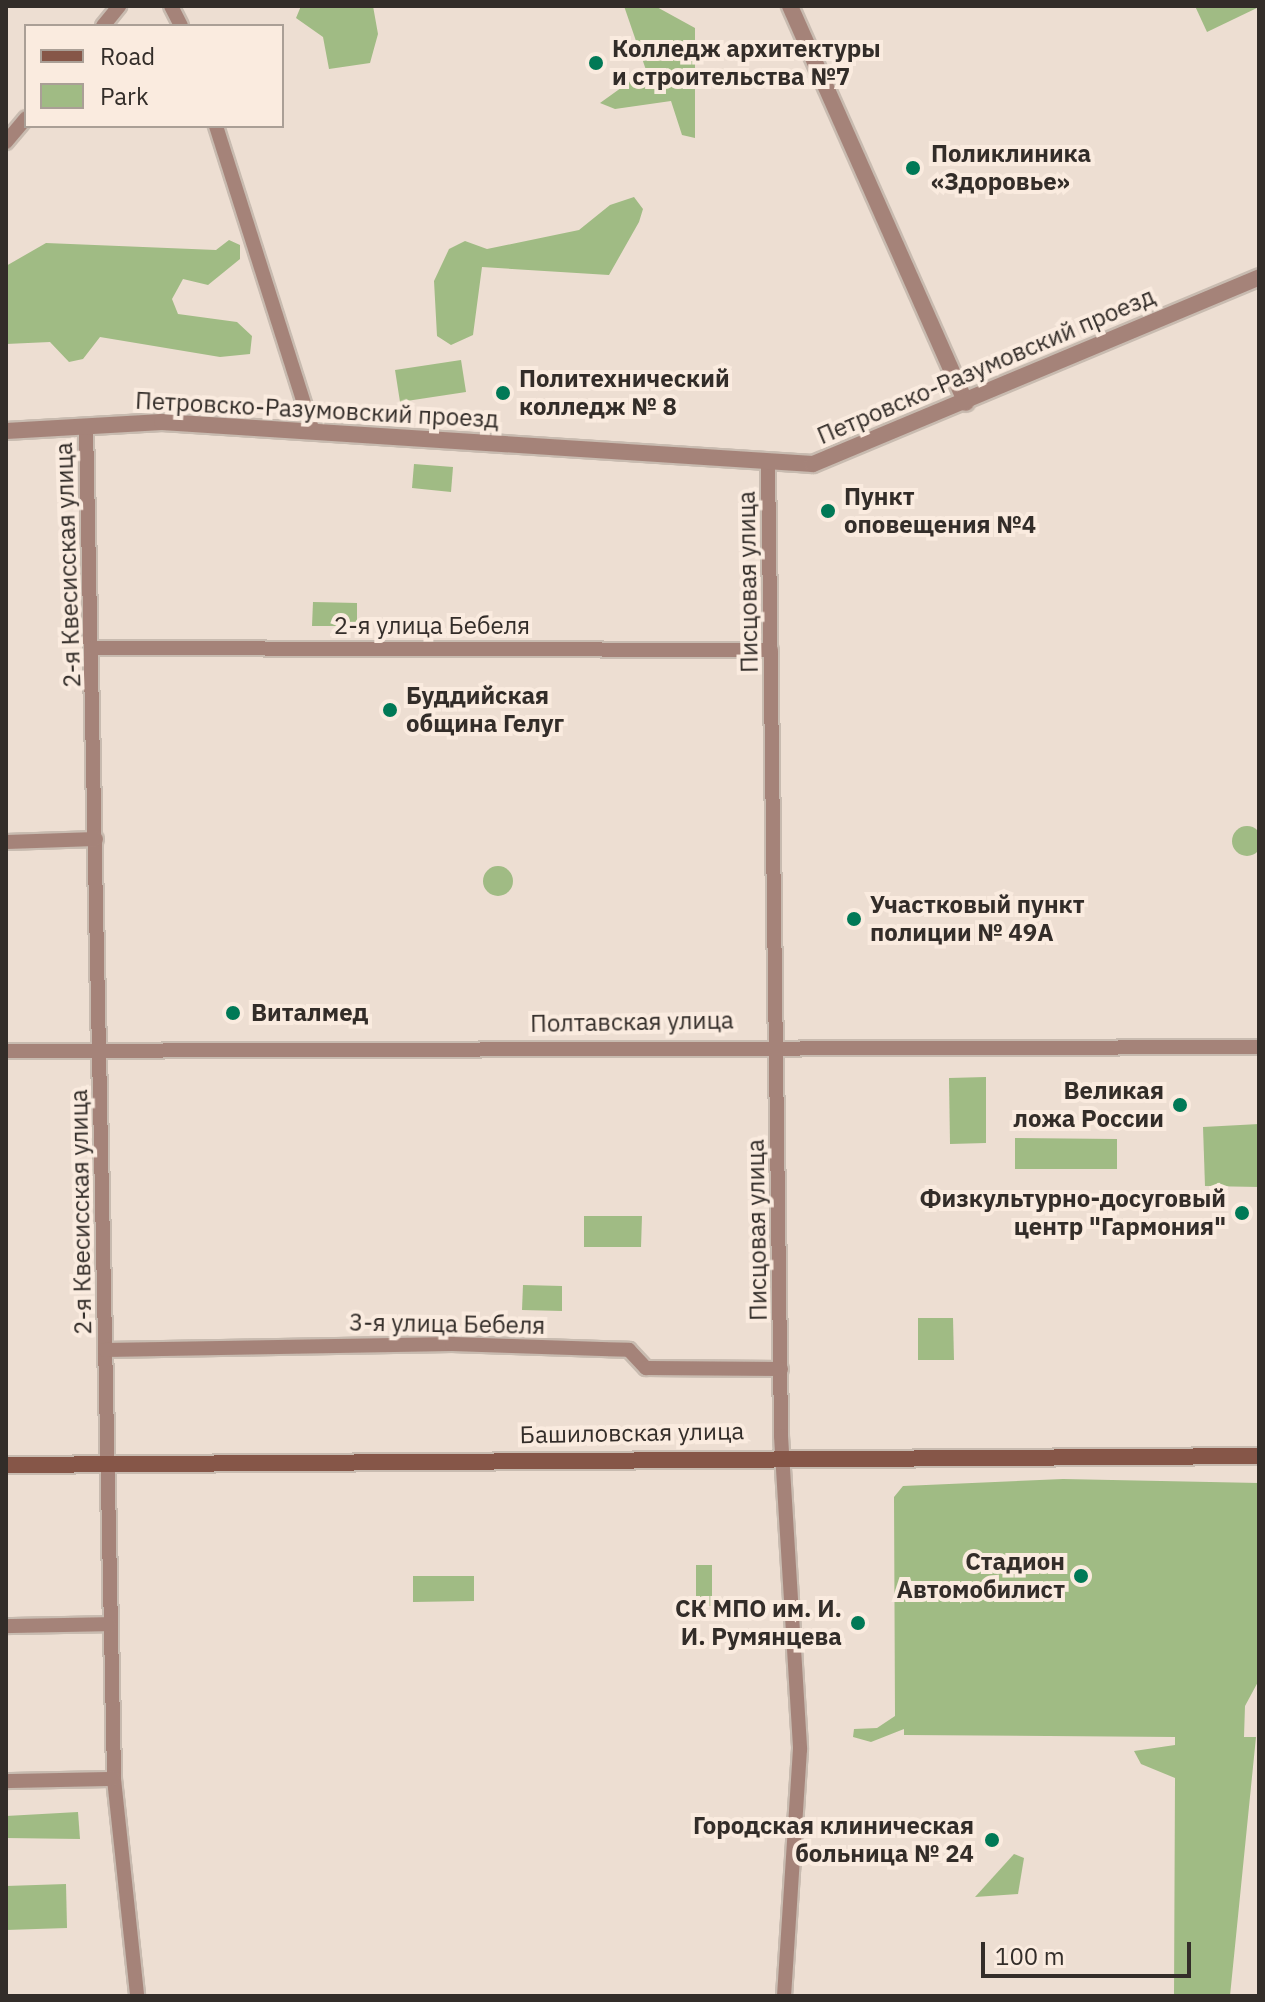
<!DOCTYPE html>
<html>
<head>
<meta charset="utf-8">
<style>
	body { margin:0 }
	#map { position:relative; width:1265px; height:2002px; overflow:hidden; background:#edded2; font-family:"IBM Plex Sans",sans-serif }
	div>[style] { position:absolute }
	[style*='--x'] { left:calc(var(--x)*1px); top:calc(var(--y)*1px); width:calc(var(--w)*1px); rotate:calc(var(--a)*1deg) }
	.green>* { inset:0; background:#a0bb84 }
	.round { border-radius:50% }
	.roads { filter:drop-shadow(2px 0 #c8bbb0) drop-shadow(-2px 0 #c8bbb0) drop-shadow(0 2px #c8bbb0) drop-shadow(0 -2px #c8bbb0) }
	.minor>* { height:14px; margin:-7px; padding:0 7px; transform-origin:7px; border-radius:7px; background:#a58379 }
	.tertiary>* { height:16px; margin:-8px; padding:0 8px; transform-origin:8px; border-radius:8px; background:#a58379 }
	.secondary>* { height:16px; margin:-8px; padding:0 8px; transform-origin:8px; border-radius:8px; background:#865648 }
	.dots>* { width:22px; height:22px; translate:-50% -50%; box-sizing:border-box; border:4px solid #faebdf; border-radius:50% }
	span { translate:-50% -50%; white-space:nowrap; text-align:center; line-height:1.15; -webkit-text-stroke:8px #faebdf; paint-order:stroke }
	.poi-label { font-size:24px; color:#332d29; font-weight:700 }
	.left { translate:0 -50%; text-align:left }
	.right { translate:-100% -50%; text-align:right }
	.street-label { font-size:24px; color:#332d29 }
	.frame { position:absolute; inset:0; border:8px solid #332d29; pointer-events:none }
	.legend { position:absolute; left:24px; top:24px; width:260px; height:104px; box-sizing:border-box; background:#faebdf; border:2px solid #aa9f96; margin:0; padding:10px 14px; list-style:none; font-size:24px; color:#332d29 }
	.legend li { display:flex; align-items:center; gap:16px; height:40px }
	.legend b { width:40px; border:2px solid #aa9f96 }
	.scale { position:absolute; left:981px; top:1942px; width:210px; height:36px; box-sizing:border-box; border:4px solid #332d29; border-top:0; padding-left:10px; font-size:24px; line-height:28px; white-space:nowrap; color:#332d29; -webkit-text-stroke:6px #faebdf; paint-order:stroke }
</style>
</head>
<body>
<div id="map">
	<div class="green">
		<i style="clip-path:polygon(301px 6px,373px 6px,378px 34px,370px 63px,329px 69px,323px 37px,296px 18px)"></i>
		<i style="clip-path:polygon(624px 6px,655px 6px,695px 28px,695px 138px,682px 135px,671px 101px,615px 109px,600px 103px,646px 70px)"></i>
		<i style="clip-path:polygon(1195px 6px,1259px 6px,1259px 7px,1207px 32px)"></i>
		<i style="clip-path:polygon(634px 197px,643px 209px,639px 222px,609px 275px,482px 267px,473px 335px,451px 345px,437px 336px,434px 281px,449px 249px,465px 241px,487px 249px,579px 230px,610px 205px)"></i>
		<i style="clip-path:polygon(229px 240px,240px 245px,240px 259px,208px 285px,183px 279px,172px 299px,178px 314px,237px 322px,252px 336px,250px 354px,220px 357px,100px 337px,83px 359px,69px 362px,50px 342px,6px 344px,6px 266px,46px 243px,216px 250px)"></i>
		<i style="clip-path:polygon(461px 360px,466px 392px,400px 402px,395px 370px)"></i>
		<i style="clip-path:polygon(414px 464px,453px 467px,451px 492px,412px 488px)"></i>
		<i style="clip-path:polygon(313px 602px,357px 603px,357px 626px,312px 626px)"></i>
		<i class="round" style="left:1232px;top:826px;width:30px;height:30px"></i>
		<i class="round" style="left:483px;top:866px;width:30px;height:30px"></i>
		<i style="clip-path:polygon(986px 1077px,986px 1143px,950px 1144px,949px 1078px)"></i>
		<i style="clip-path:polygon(1259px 1124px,1259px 1187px,1205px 1186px,1203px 1127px)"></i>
		<i style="clip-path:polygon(1015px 1138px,1117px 1139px,1117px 1169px,1015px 1169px)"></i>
		<i style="clip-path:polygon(584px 1216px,642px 1216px,641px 1247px,584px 1247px)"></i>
		<i style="clip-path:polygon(523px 1285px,562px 1286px,562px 1311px,522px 1310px)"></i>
		<i style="clip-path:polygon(918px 1318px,953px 1318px,954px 1360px,918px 1360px)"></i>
		<i style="clip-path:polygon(1063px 1479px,1259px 1483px,1259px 1680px,1245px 1706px,1244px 1737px,1256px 1737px,1230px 1996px,1174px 1996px,1175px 1778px,1141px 1764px,1134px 1751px,1175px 1745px,1175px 1737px,904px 1735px,904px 1729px,871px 1742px,853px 1737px,854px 1729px,877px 1728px,895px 1716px,894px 1497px,903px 1486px)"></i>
		<i style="clip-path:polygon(696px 1565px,712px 1565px,712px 1606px,696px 1606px)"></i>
		<i style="clip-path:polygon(413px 1576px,474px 1576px,474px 1601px,413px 1602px)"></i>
		<i style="clip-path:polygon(78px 1812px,80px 1839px,6px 1838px,6px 1816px)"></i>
		<i style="clip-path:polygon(1014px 1854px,1024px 1858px,1018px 1894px,975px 1897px)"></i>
		<i style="clip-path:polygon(66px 1884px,67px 1928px,6px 1930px,6px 1886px)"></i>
	</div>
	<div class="roads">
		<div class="minor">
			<i style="--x:171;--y:6;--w:22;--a:63"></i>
			<i style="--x:103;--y:26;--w:26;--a:-51"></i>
			<i style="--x:216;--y:126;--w:320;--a:72.4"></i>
			<i style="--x:6;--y:142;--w:31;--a:-50"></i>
			<i style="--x:86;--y:426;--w:1353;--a:88.81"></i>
			<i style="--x:114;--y:1779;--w:218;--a:83.9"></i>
			<i style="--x:768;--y:463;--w:973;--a:89.23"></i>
			<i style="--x:781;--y:1436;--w:314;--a:86.5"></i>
			<i style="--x:800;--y:1749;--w:248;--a:93.7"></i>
			<i style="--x:93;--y:648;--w:678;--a:0.17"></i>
			<i style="--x:6;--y:842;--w:90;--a:-1.9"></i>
			<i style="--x:6;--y:1051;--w:1253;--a:-0.18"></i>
			<i style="--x:105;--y:1350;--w:347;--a:-1"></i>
			<i style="--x:452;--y:1344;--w:177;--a:1.9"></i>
			<i style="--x:629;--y:1350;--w:25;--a:47"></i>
			<i style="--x:646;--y:1368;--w:135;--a:0.4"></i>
			<i style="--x:6;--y:1626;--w:103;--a:-1.1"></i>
			<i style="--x:6;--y:1781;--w:108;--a:-1.1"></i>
		</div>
		<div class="tertiary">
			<i style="--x:790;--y:6;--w:434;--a:66.1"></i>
			<i style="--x:6;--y:431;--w:156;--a:-3.3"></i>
			<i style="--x:162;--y:422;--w:652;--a:3.69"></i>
			<i style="--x:813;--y:464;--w:484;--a:-22.7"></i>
		</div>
		<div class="secondary">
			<i style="--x:6;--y:1465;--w:1253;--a:-0.41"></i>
		</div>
	</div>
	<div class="dots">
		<i style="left:596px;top:63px;background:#007956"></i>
		<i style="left:913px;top:168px;background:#007956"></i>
		<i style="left:503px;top:393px;background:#007956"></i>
		<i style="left:828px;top:511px;background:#007956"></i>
		<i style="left:390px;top:710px;background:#007956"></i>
		<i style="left:854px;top:919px;background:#007956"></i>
		<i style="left:233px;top:1013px;background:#007956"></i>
		<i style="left:1180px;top:1105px;background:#007956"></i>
		<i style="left:1242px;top:1213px;background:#007956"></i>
		<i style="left:1081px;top:1576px;background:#007956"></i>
		<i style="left:858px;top:1623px;background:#007956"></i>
		<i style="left:992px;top:1840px;background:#007956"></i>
	</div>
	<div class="poi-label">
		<span class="left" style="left:612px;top:63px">Колледж архитектуры<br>и строительства №7</span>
		<span class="left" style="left:931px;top:168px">Поликлиника<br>«Здоровье»</span>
		<span class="left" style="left:519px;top:393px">Политехнический<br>колледж № 8</span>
		<span class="left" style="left:844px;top:511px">Пункт<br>оповещения №4</span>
		<span class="left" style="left:406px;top:710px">Буддийская<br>община Гелуг</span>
		<span class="left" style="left:870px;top:919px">Участковый пункт<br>полиции № 49А</span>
		<span class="left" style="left:251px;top:1013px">Виталмед</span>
		<span class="right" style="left:1164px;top:1105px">Великая<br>ложа России</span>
		<span class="right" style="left:1226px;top:1213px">Физкультурно-досуговый<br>центр "Гармония"</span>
		<span class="right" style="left:1065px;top:1576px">Стадион<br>Автомобилист</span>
		<span class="right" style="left:842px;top:1623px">СК МПО им. И.<br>И. Румянцева</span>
		<span class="right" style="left:974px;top:1840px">Городская клиническая<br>больница № 24</span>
	</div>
	<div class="street-label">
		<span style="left:986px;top:366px;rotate:-23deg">Петровско-Разумовский проезд</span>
		<span style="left:317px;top:410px;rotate:3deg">Петровско-Разумовский проезд</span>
		<span style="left:68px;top:565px;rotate:-92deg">2-я Квесисская улица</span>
		<span style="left:748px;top:582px;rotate:-91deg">Писцовая улица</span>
		<span style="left:432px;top:626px">2-я улица Бебеля</span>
		<span style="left:632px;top:1022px;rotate:-1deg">Полтавская улица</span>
		<span style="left:81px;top:1212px;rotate:-91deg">2-я Квесисская улица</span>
		<span style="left:757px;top:1230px;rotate:-91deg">Писцовая улица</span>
		<span style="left:447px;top:1324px;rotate:1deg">3-я улица Бебеля</span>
		<span style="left:632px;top:1433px;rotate:-1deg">Башиловская улица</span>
	</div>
	<div class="frame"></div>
	<ul class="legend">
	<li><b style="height:10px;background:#865648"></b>Road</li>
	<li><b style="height:22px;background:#a0bb84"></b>Park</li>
	</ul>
	<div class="scale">100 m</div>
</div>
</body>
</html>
